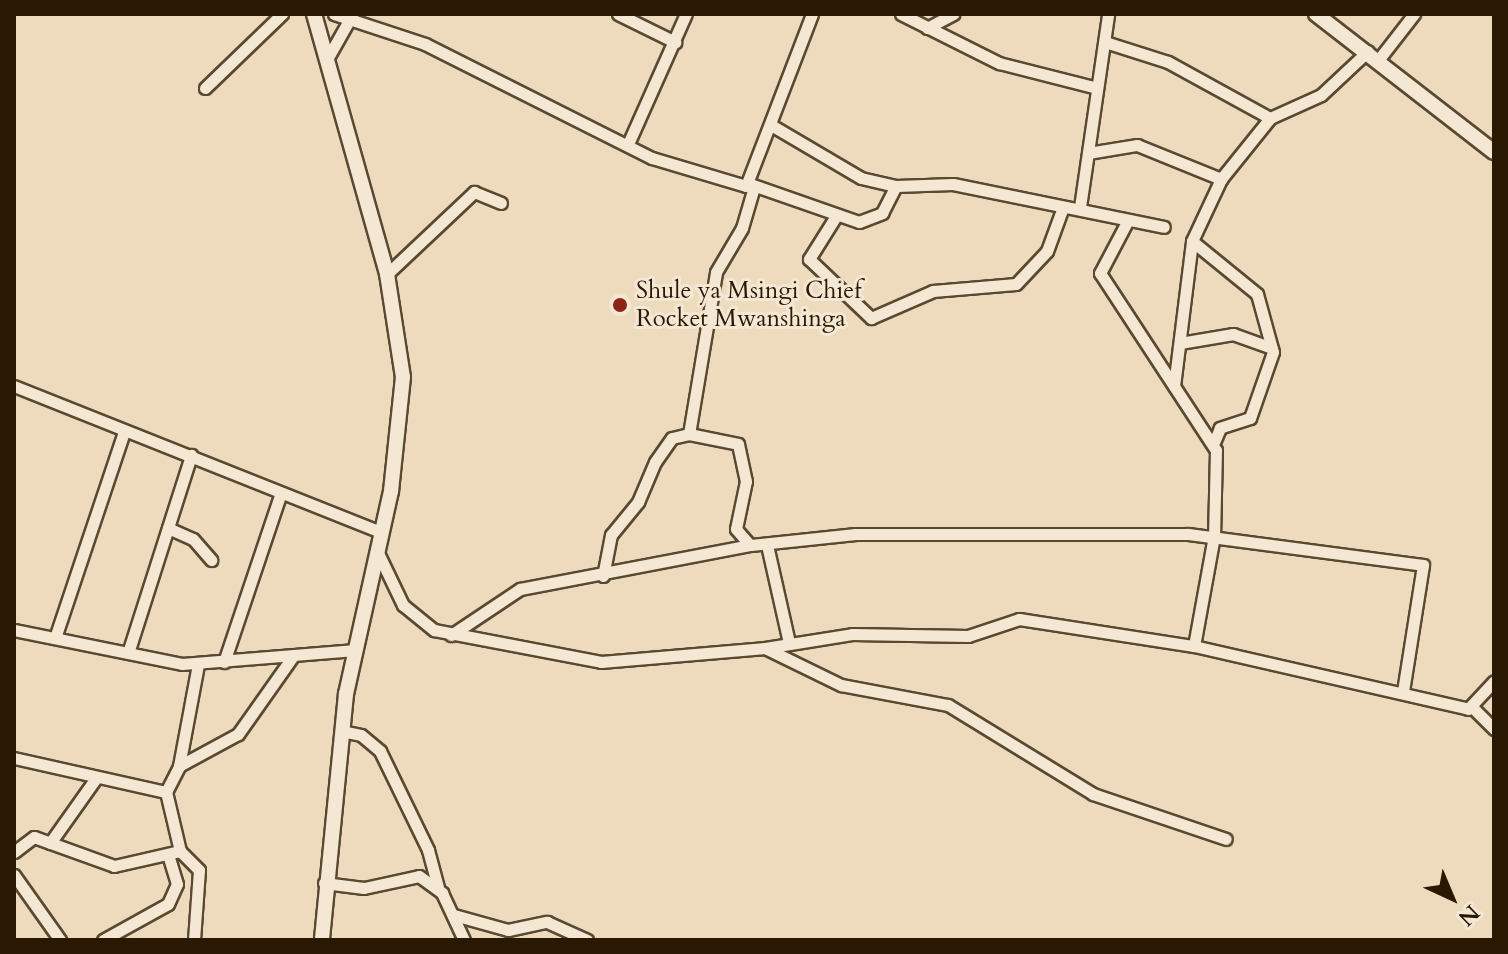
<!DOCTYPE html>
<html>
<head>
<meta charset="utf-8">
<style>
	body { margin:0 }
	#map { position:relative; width:1508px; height:954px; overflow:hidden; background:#eedbbe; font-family:Cardo,serif }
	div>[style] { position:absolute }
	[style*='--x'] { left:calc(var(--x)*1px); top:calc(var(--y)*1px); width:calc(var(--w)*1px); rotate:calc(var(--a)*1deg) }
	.roads { filter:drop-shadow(2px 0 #5a4931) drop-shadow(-2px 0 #5a4931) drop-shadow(0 2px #5a4931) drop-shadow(0 -2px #5a4931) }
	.minor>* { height:11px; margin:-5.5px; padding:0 5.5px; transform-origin:5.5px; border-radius:5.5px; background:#f4e8d5 }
	.tertiary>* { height:14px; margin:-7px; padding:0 7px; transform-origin:7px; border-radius:7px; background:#f4e8d5 }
	.dots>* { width:22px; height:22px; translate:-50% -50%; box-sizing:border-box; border:4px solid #f4e8d5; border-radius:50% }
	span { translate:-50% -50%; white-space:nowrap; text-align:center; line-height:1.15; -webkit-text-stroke:6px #f4e8d5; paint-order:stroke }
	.poi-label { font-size:24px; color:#291802 }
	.left { translate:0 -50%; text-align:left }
	.frame { position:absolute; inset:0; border:16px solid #291802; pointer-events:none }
	.north { position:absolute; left:1412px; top:858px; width:80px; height:80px; -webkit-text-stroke:6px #f4e8d5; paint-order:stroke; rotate:136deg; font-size:22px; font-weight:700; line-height:32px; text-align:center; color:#291802 }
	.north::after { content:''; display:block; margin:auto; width:28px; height:36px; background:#291802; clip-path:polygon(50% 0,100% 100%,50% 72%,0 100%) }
</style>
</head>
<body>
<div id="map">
	<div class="roads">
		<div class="minor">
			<i style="--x:334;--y:14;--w:96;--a:18.2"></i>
			<i style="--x:425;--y:44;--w:254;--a:26.7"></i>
			<i style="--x:652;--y:158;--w:98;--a:16.6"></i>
			<i style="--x:746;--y:186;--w:184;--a:-69"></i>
			<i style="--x:618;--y:14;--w:64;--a:26.2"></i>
			<i style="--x:901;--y:14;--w:110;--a:26.6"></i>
			<i style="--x:999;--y:63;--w:101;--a:14.3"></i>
			<i style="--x:927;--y:28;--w:30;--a:-28"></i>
			<i style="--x:1105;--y:42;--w:66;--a:17.6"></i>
			<i style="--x:1168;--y:62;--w:116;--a:28.8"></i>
			<i style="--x:1379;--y:59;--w:57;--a:-52.1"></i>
			<i style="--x:326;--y:61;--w:53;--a:-60.5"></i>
			<i style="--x:205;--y:88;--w:107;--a:-43.9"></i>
			<i style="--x:771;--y:125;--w:104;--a:30.5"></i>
			<i style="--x:861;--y:178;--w:36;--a:13"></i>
			<i style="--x:628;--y:144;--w:142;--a:-66"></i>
			<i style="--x:1088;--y:153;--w:50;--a:-9.3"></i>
			<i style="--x:1137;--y:145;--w:91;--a:22"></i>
			<i style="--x:750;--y:184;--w:115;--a:19.2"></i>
			<i style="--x:859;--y:222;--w:25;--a:-21"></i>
			<i style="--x:882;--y:213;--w:30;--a:-63"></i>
			<i style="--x:896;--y:186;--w:57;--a:-2"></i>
			<i style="--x:953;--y:184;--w:215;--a:11.5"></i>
			<i style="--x:1080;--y:207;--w:195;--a:-81.7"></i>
			<i style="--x:836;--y:216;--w:51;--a:122.1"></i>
			<i style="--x:809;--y:259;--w:86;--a:43.6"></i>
			<i style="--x:871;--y:318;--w:68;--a:-23.5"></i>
			<i style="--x:933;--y:291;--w:83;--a:-4.8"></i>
			<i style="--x:1016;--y:284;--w:45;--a:-46.8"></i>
			<i style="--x:1047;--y:251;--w:47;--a:-70"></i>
			<i style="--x:1128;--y:220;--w:60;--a:117.8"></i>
			<i style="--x:1100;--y:273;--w:212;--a:56.8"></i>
			<i style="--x:1216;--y:450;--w:86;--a:91.3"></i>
			<i style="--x:1214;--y:536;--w:112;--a:100.3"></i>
			<i style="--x:1192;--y:241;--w:84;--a:39.2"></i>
			<i style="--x:1257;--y:294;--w:60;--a:74.6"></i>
			<i style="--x:1273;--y:352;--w:70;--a:109.2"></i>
			<i style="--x:1250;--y:418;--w:32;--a:162"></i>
			<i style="--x:1220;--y:428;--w:15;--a:113"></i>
			<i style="--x:387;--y:274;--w:120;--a:-43.3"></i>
			<i style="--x:474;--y:192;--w:29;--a:22"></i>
			<i style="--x:1180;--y:343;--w:54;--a:-9.6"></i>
			<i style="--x:1233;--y:334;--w:41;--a:19.7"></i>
			<i style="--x:14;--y:386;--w:395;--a:21.7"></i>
			<i style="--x:1174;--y:386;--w:146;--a:-82.9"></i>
			<i style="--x:1192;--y:241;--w:68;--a:-64.9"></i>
			<i style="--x:1221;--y:179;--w:78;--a:-51.2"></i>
			<i style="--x:1270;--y:118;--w:56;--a:-24.3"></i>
			<i style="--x:1321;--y:95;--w:64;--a:-43.1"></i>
			<i style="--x:689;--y:434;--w:164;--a:-80.5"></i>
			<i style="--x:716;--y:272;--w:51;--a:-59.4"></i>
			<i style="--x:742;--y:228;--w:43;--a:-73.7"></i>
			<i style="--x:168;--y:528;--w:27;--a:24"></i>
			<i style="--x:193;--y:539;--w:28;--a:49"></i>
			<i style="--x:767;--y:545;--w:100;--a:77.3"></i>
			<i style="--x:378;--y:553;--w:58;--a:64.3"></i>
			<i style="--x:403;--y:605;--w:40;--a:39"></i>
			<i style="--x:434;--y:630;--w:170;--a:10.8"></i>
			<i style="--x:601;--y:662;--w:165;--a:-4.9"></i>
			<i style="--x:765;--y:648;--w:85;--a:26"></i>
			<i style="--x:841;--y:685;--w:109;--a:10.6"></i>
			<i style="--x:948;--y:705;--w:170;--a:31.5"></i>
			<i style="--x:1093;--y:794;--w:140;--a:18.7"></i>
			<i style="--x:603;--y:576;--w:42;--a:-79"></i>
			<i style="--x:611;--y:535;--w:43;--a:-50.7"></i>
			<i style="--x:638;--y:502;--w:43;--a:-67"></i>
			<i style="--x:655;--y:462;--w:29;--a:-55"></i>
			<i style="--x:672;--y:438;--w:17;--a:-13"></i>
			<i style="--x:689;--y:434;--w:50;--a:11.5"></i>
			<i style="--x:738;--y:444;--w:38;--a:78"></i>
			<i style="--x:746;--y:481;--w:49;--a:101.8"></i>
			<i style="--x:736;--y:529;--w:21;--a:49"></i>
			<i style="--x:14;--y:630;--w:171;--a:11.4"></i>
			<i style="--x:182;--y:664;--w:174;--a:-4.6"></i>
			<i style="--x:451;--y:635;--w:83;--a:-33.7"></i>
			<i style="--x:520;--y:589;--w:235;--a:-10.8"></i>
			<i style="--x:751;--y:545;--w:105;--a:-6"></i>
			<i style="--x:855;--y:534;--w:333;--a:0"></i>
			<i style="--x:1188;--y:534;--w:237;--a:7.5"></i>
			<i style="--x:1423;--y:565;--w:128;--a:99"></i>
			<i style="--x:55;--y:638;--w:217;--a:-71.5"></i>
			<i style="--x:765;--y:648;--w:88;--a:-9.1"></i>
			<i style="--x:852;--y:634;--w:116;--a:1"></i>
			<i style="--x:968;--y:636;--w:54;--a:-18.4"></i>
			<i style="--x:1019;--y:619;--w:177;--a:8.8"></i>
			<i style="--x:1194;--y:646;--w:281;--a:12.9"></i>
			<i style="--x:1468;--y:709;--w:38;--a:-47"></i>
			<i style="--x:128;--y:653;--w:208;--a:-72.3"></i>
			<i style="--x:224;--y:662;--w:178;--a:-71.4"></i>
			<i style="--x:1473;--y:708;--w:30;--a:45"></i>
			<i style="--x:341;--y:731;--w:20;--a:11"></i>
			<i style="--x:361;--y:735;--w:25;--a:40"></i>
			<i style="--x:380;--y:751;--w:110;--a:64.1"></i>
			<i style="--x:428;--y:850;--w:39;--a:75"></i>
			<i style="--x:14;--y:758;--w:156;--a:12.6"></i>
			<i style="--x:179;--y:766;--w:67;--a:-28.5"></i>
			<i style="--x:238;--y:734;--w:95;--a:-54.8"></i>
			<i style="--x:50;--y:843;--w:80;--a:-54.7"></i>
			<i style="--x:14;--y:852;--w:25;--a:-37"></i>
			<i style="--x:34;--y:837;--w:85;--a:19.9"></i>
			<i style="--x:114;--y:866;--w:68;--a:-12.8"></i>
			<i style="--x:14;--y:875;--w:80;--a:54.7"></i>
			<i style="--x:324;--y:883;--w:40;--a:7.1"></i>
			<i style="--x:364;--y:888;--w:56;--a:-12.3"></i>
			<i style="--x:419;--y:876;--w:29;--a:36"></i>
			<i style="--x:442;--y:893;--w:52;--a:64.9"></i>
			<i style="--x:454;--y:915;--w:56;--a:15.5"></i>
			<i style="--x:508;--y:930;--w:40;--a:-12"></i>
			<i style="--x:547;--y:922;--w:44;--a:24.2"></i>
			<i style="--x:103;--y:940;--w:74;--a:-29"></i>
			<i style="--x:168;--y:904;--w:22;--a:-66"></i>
			<i style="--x:177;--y:884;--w:28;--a:-107"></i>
			<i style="--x:194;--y:940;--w:70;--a:-85.9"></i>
			<i style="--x:199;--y:870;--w:27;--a:-135"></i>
			<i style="--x:180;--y:851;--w:61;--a:-103.3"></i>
			<i style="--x:166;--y:792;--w:29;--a:-63"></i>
			<i style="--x:179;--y:766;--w:104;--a:-79.4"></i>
		</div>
		<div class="tertiary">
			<i style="--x:314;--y:14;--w:270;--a:74.3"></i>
			<i style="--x:387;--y:274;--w:104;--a:81.2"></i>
			<i style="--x:403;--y:377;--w:115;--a:96"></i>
			<i style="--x:391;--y:491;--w:208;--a:102.5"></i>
			<i style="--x:346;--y:694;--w:247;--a:95.6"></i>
			<i style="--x:1316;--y:14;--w:225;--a:37.8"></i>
		</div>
	</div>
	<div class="dots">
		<i style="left:620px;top:305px;background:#8f2418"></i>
	</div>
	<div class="poi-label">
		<span class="left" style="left:636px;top:305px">Shule ya Msingi Chief<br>Rocket Mwanshinga</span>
	</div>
	<div class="frame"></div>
	<div class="north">N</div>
</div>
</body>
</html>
